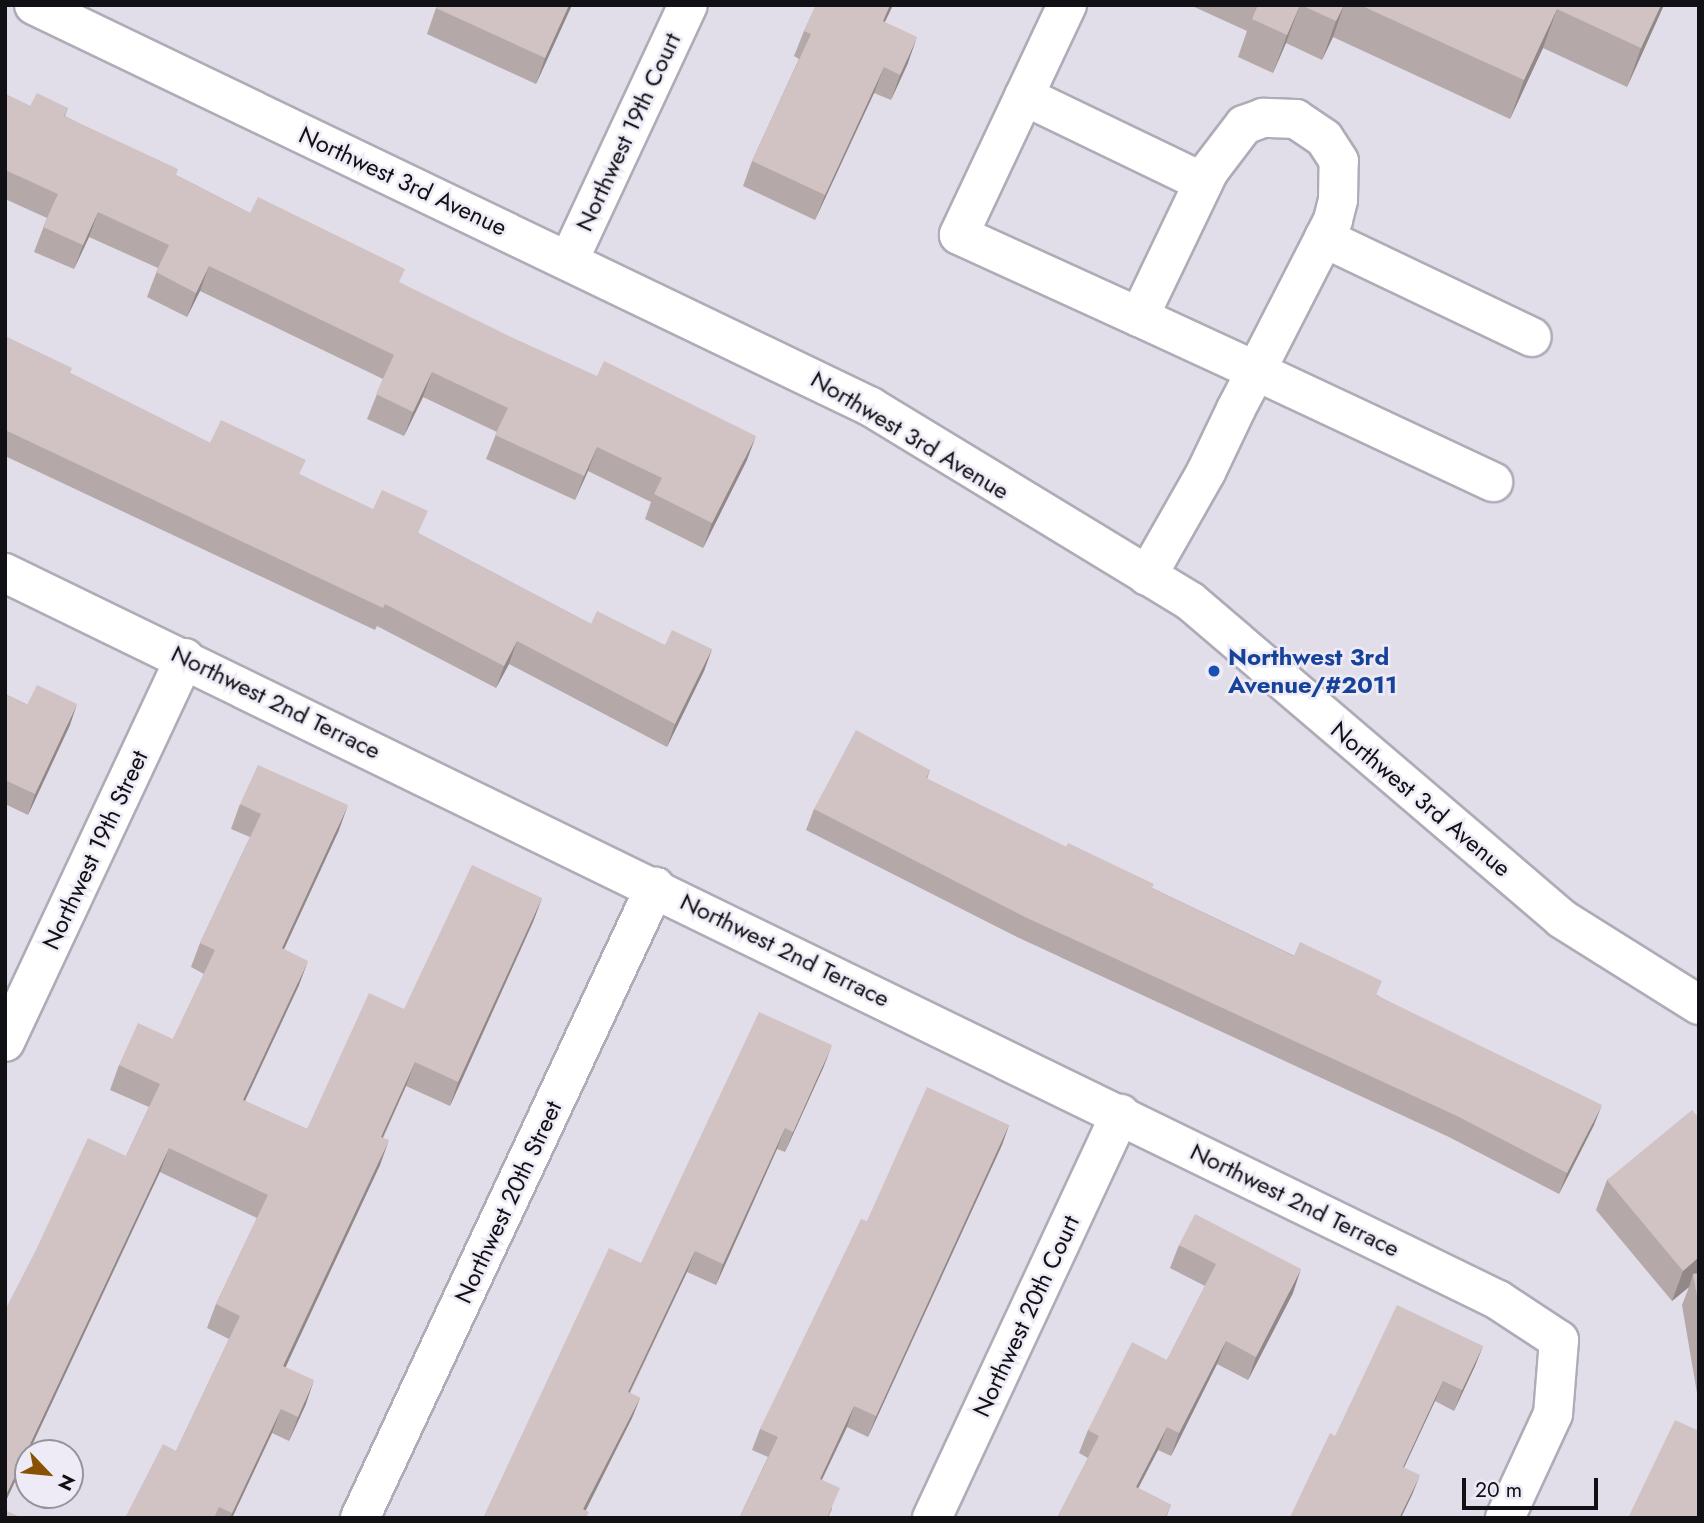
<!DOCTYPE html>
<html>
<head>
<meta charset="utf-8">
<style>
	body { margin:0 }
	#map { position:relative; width:1704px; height:1523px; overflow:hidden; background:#e1dde9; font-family:Jost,sans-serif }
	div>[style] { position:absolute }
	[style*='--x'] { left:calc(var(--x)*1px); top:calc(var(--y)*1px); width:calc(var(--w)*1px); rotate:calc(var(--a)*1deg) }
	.roads { filter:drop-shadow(2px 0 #afacb7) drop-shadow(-2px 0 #afacb7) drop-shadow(0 2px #afacb7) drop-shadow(0 -2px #afacb7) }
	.minor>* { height:38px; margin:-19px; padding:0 19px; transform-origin:19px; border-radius:19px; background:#fff }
	.wall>* { inset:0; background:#b4a8a8 }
	.shaded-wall>* { inset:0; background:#928888 }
	.building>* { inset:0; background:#d1c3c3 }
	.dots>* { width:19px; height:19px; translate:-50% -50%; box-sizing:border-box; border:4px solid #eeebf6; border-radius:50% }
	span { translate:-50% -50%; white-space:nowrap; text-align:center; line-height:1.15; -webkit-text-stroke:5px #eeebf6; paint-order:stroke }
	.street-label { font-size:24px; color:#111014 }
	.transit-label { font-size:24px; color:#164399; font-weight:700 }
	.left { translate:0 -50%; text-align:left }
	.frame { position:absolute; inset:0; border:7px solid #111014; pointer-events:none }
	.north { position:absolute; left:14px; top:1439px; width:70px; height:70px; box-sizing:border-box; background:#eeebf6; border:2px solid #96939c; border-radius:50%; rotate:116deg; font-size:19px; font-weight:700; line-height:28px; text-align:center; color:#111014 }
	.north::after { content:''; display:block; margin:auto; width:24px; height:32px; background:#895203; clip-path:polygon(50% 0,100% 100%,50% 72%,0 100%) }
	.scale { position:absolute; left:1462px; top:1478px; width:136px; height:32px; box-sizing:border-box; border:4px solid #111014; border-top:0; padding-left:9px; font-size:21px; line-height:24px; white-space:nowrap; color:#111014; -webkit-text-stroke:5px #eeebf6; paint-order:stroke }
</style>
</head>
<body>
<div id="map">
	<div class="roads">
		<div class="minor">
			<i style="--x:34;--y:5;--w:929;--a:25.65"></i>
			<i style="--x:871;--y:407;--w:373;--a:31.3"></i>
			<i style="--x:1190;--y:601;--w:489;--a:40.5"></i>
			<i style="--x:1562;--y:919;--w:162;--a:32.1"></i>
			<i style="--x:1067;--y:5;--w:254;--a:115.2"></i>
			<i style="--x:959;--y:235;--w:198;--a:24.5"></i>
			<i style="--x:1024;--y:96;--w:199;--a:25.7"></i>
			<i style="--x:1324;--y:238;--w:230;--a:25.5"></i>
			<i style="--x:569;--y:260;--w:281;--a:-65"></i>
			<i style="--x:5;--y:573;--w:1661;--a:25.96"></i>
			<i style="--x:1498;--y:1300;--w:73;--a:33.3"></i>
			<i style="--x:1559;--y:1340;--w:74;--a:94.6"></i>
			<i style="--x:1553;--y:1414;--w:115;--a:114.8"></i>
			<i style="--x:1147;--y:576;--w:120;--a:-60.4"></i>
			<i style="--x:1206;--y:472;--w:70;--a:-64.5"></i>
			<i style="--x:1236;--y:409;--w:43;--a:-62.2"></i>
			<i style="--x:1256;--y:371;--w:149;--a:-62.9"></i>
			<i style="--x:1324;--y:238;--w:20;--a:-63"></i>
			<i style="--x:1333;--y:220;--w:21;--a:-76"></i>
			<i style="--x:1338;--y:200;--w:39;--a:-89"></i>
			<i style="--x:1339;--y:161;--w:27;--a:-123"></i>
			<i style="--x:1324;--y:138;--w:34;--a:-146"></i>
			<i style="--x:1296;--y:119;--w:33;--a:-178"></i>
			<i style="--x:1263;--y:118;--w:20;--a:160"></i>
			<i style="--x:1244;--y:125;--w:58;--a:127.3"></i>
			<i style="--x:1209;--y:171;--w:162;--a:115.6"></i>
			<i style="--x:1139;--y:317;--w:129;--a:24.8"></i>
			<i style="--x:1256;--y:371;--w:262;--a:25.1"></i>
			<i style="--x:5;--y:1042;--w:424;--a:-64.9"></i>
			<i style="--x:360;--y:1518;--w:697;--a:-64.94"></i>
			<i style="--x:932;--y:1518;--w:446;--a:-65"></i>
		</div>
	</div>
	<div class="wall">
		<i style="clip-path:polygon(437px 5px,572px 5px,536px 84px,427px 34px)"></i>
		<i style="clip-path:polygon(816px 5px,893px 5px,885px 22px,908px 63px,891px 100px,874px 93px,815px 220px,743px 186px,752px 161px,799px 59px,794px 56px,804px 31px)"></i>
		<i style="clip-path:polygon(1190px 5px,1664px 5px,1627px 87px,1543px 48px,1510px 119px,1333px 37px,1322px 60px,1286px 43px,1273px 73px,1238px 57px,1247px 31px)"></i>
		<i style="clip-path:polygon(5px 94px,30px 106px,68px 108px,65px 116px,176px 175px,250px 213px,400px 283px,747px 460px,703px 548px,645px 519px,651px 502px,588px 471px,575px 500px,486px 459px,497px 432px,423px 397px,404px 436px,367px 419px,383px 379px,200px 291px,187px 317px,147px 297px,158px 268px,89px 237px,74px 269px,34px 252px,47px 218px,5px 199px)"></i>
		<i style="clip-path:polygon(5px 336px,70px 373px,210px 443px,301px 475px,420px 534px,591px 624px,665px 645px,712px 649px,704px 671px,667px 747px,509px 664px,496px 688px,377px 626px,375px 630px,5px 456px)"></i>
		<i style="clip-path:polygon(5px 694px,70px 725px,28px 815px,5px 804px)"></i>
		<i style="clip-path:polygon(930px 770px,927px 779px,1066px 847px,1377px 995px,1594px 1125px,1559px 1194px,1449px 1137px,1017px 937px,806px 830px,814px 809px)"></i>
		<i style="clip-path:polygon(240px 804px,339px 830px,284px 949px,299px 985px,245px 1101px,307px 1129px,404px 1009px,542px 898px,533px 922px,450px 1106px,406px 1086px,383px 1138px,380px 1165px,285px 1367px,306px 1404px,289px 1441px,272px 1433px,232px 1518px,125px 1518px,176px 1451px,229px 1339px,207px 1328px,216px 1304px,257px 1218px,126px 1156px,149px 1107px,110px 1090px,119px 1065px,173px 1039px,204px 974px,191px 967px,200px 943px,250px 837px,231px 829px)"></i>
		<i style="clip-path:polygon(824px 1066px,785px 1152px,777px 1149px,716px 1285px,687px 1272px,630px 1393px,640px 1398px,632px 1418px,585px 1510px,483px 1518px,641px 1263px)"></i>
		<i style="clip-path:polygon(1699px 1118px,1698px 1399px,1682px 1305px,1689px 1287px,1672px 1301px,1596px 1210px,1607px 1180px)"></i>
		<i style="clip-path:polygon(1009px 1125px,1002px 1145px,868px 1437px,847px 1427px,822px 1480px,832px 1509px,828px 1518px,739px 1518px,768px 1457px,752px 1450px,760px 1429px,867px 1221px)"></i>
		<i style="clip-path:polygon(1179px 1245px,1293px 1293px,1248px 1380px,1217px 1364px,1171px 1456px,1158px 1450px,1138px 1488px,1171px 1505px,1166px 1518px,1057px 1518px,1088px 1458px,1079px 1453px,1088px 1430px,1167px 1360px,1205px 1286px,1170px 1268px)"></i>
		<i style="clip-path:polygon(1483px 1346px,1475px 1366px,1454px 1411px,1435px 1401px,1404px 1467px,1412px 1495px,1335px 1436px)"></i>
	</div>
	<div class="shaded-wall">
		<i style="clip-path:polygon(569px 5px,572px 5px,536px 84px,545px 58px)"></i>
		<i style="clip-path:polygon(890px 5px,893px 5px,873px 46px,883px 21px)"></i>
		<i style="clip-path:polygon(1300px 5px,1286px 43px,1273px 73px,1287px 35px)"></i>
		<i style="clip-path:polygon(1344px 5px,1333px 37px,1322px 60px,1336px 21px)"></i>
		<i style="clip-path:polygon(1661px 5px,1664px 5px,1627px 87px,1641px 48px)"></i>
		<i style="clip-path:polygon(1557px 9px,1543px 48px,1510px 119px,1524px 80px)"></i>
		<i style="clip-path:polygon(917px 37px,908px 63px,891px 100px,900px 75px)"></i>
		<i style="clip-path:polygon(884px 67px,874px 93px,815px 220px,825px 195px)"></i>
		<i style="clip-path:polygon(98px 212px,89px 237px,74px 269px,83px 245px)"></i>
		<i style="clip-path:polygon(209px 266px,200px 291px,187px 317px,196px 293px)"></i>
		<i style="clip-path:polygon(432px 372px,423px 397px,404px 436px,413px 412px)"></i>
		<i style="clip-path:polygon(756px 436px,747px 460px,703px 548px,712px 523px)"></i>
		<i style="clip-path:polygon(597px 447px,588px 471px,575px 500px,584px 476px)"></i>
		<i style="clip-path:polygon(517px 641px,509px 664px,496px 688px,504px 666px)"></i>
		<i style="clip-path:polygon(712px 649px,704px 671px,667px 747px,675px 724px)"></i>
		<i style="clip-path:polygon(77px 704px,70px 725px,28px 815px,35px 794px)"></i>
		<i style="clip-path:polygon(348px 805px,339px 830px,273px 973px,282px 948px)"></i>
		<i style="clip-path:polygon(542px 898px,533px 922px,450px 1106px,458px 1082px)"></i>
		<i style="clip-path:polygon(308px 961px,299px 985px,234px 1124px,243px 1100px)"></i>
		<i style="clip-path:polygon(832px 1045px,824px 1066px,785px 1152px,793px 1132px)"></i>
		<i style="clip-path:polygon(415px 1062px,406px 1086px,372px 1161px,381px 1137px)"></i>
		<i style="clip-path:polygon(1602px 1105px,1594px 1125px,1559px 1194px,1567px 1173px)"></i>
		<i style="clip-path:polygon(1009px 1125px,1002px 1145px,868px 1437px,876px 1416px)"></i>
		<i style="clip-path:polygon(785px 1128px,777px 1149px,716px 1285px,723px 1264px)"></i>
		<i style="clip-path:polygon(389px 1140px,380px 1165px,275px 1390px,283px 1366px)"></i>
		<i style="clip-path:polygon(169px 1148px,160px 1172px,5px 1503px,5px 1497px)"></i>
		<i style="clip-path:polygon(695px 1251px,687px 1272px,620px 1412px,628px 1392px)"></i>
		<i style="clip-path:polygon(1699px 1257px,1699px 1278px,1693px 1274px,1689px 1287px,1672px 1301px,1683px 1271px)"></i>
		<i style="clip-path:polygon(1301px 1269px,1293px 1293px,1248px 1380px,1256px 1357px)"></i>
		<i style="clip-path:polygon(1226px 1341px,1217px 1364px,1171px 1456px,1179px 1433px)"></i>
		<i style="clip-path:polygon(1483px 1346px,1475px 1366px,1454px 1411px,1462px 1390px)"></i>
		<i style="clip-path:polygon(314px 1380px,306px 1404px,289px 1441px,298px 1417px)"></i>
		<i style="clip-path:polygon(1443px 1381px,1435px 1401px,1395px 1487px,1403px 1467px)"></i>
		<i style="clip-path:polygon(640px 1398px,632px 1418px,582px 1518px,583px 1509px)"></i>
		<i style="clip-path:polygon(854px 1406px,847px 1427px,812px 1500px,820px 1479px)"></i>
		<i style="clip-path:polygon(281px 1409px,272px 1433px,232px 1518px,230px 1518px)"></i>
		<i style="clip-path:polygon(1167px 1427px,1158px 1450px,1127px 1510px,1136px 1487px)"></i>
		<i style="clip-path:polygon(1420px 1475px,1412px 1495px,1401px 1518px,1399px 1518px)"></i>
	</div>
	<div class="building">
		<i style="clip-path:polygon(437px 5px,569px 5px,545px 58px,436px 8px)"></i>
		<i style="clip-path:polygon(816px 5px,890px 5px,883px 21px,917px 37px,900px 75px,884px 67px,825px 195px,752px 161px,811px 34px,804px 31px)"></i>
		<i style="clip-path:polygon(1258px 5px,1300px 5px,1287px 35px,1252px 19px)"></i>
		<i style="clip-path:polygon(1301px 5px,1344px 5px,1336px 21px)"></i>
		<i style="clip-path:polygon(1360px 5px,1661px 5px,1641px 48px,1557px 9px,1524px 80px)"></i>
		<i style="clip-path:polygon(37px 93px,68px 108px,64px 116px,178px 169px,176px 175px,250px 213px,258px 197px,405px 269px,399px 282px,511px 337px,597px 376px,604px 361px,756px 436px,712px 523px,654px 494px,662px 478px,597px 447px,584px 476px,495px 435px,508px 408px,432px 372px,413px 412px,376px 394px,394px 355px,209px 266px,196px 293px,156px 272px,169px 245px,98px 212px,83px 245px,43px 227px,58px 194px,5px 170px,5px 94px,30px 106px)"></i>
		<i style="clip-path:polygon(5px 336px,72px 368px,70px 373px,210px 443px,221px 420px,306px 460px,299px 474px,373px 509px,382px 490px,428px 511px,418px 533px,591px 624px,597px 611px,665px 645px,672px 630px,712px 649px,675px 724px,517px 641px,504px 666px,385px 604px,383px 608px,5px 430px)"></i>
		<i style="clip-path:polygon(37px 685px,77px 704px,35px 794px,5px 780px,5px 694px,27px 705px)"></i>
		<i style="clip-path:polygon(856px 730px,930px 770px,926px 778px,1066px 847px,1068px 843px,1154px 884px,1152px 888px,1294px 956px,1300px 942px,1382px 981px,1376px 995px,1602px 1105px,1567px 1173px,1457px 1116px,1025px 917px,814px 809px)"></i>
		<i style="clip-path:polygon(258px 765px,348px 805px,282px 948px,308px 961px,243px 1100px,307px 1129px,369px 993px,404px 1009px,472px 865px,542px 898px,458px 1082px,415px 1062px,381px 1137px,389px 1140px,283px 1366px,314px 1380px,298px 1417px,281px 1409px,232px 1513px,219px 1507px,214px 1518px,125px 1518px,163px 1444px,176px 1451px,240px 1316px,216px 1304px,268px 1195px,169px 1148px,5px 1497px,5px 1310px,35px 1252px,88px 1138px,126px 1156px,160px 1084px,119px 1065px,138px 1023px,173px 1039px,215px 950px,200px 943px,261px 814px,240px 804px)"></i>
		<i style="clip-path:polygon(759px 1012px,832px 1045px,793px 1132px,785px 1128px,723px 1264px,695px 1251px,628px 1392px,640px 1398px,583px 1509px,589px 1512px,586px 1518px,483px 1518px,609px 1248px,641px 1263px)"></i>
		<i style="clip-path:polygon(927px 1087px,1009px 1125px,876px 1416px,854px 1406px,820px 1479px,840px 1488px,827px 1518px,739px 1518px,778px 1437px,760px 1429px,861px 1219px,867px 1221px)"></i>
		<i style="clip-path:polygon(1692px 1110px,1699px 1118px,1699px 1257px,1683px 1271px,1607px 1180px)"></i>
		<i style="clip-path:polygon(1195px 1214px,1301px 1269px,1256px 1357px,1226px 1341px,1179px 1433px,1167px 1427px,1136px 1487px,1171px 1505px,1165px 1518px,1057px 1518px,1099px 1436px,1088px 1430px,1132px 1342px,1167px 1360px,1216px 1264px,1179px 1245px)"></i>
		<i style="clip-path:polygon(1699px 1273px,1699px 1307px,1693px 1274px)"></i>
		<i style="clip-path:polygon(1397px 1305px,1483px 1346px,1462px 1390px,1443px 1381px,1403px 1467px,1420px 1475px,1399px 1518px,1290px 1517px,1330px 1433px,1335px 1436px)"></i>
		<i style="clip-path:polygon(1675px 1420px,1699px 1431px,1699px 1518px,1628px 1518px)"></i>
		<i style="clip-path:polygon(5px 1510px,20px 1517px,20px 1518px,5px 1518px)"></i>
	</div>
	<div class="dots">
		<i style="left:1214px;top:671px;background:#1a4fb4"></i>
	</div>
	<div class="street-label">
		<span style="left:628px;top:132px;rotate:-65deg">Northwest 19th Court</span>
		<span style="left:403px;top:181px;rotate:25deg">Northwest 3rd Avenue</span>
		<span style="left:910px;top:435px;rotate:31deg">Northwest 3rd Avenue</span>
		<span style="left:276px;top:702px;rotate:26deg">Northwest 2nd Terrace</span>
		<span style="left:1421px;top:799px;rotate:40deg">Northwest 3rd Avenue</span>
		<span style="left:95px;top:850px;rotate:-65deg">Northwest 19th Street</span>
		<span style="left:785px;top:950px;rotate:26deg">Northwest 2nd Terrace</span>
		<span style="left:1295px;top:1200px;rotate:26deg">Northwest 2nd Terrace</span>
		<span style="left:508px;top:1202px;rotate:-65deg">Northwest 20th Street</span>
		<span style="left:1026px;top:1316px;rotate:-65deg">Northwest 20th Court</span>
	</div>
	<div class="transit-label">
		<span class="left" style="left:1228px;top:671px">Northwest 3rd<br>Avenue/#2011</span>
	</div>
	<div class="frame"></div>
	<div class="north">N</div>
	<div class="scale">20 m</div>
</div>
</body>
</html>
